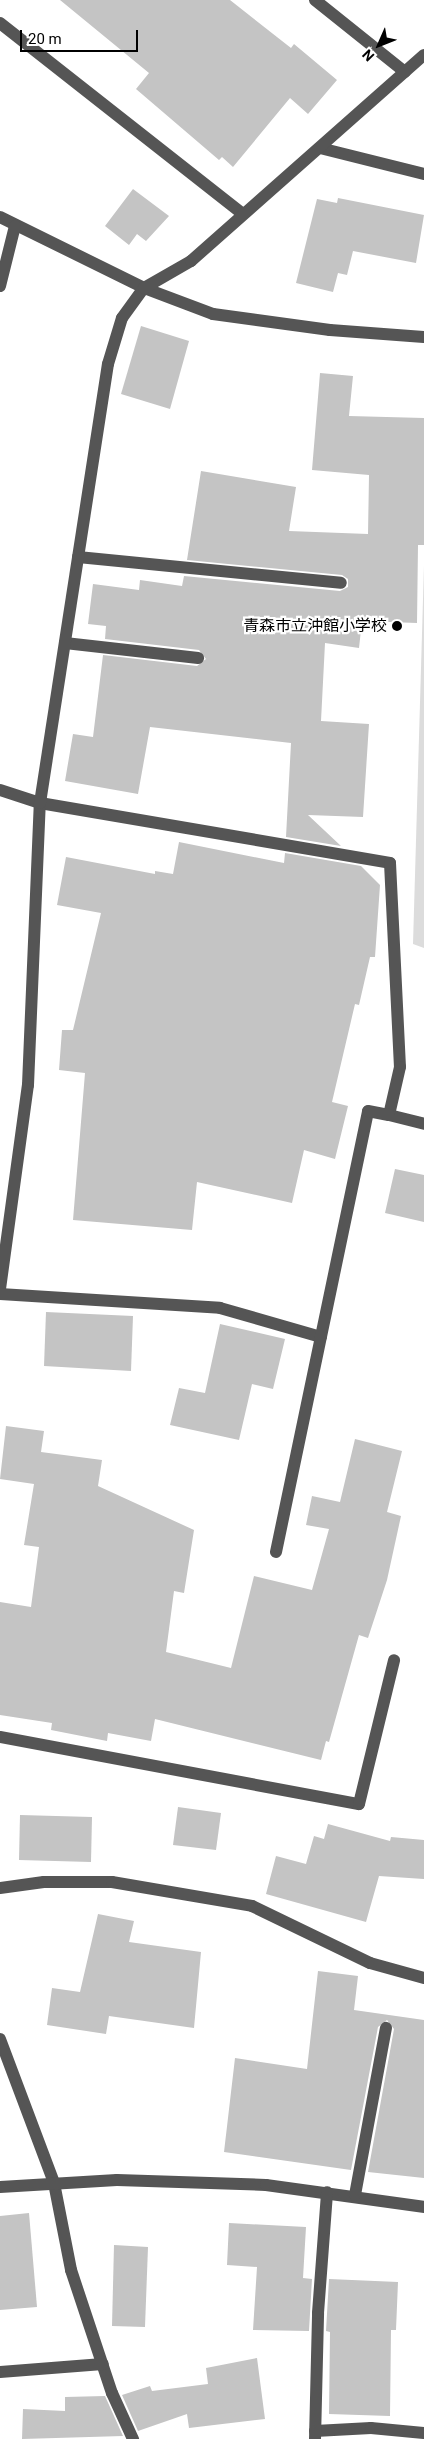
<!DOCTYPE html>
<html>
<head>
<meta charset="utf-8">
<style>
	body { margin:0 }
	#map { position:relative; width:424px; height:2439px; overflow:hidden; background:#fff; font-family:Roboto,"Noto Sans JP",sans-serif }
	div>[style] { position:absolute }
	[style*='--x'] { left:calc(var(--x)*1px); top:calc(var(--y)*1px); width:calc(var(--w)*1px); rotate:calc(var(--a)*1deg) }
	.green>* { inset:0; background:#dcdcdc }
	.building>* { inset:0; background:#c4c4c4 }
	.minor>* { height:12px; margin:-6px; padding:0 6px; transform-origin:6px; border-radius:6px; background:#555 }
	.dots>* { width:14px; height:14px; translate:-50% -50%; box-sizing:border-box; border:2px solid #fff; border-radius:50% }
	span { translate:-50% -50%; white-space:nowrap; text-align:center; line-height:1.15; -webkit-text-stroke:4.5px #fff; paint-order:stroke }
	.poi-label { font-size:16px; color:#000 }
	.right { translate:-100% -50%; text-align:right }
	.north { position:absolute; left:354px; top:20px; width:50px; height:50px; -webkit-text-stroke:4px #fff; paint-order:stroke; rotate:226deg; font-size:14px; font-weight:700; line-height:20px; text-align:center; color:#000 }
	.north::after { content:''; display:block; margin:auto; width:18px; height:22px; background:#000; clip-path:polygon(50% 0,100% 100%,50% 72%,0 100%) }
	.scale { position:absolute; left:20px; top:30px; width:118px; height:22px; box-sizing:border-box; border:2px solid #000; border-top:0; padding-left:6px; font-size:15px; line-height:18px; white-space:nowrap; color:#000; -webkit-text-stroke:4px #fff; paint-order:stroke }
</style>
</head>
<body>
<div id="map">
	<div class="green">
		<i style="clip-path:polygon(424px 565px,424px 948px,413px 944px)"></i>
	</div>
	<div class="building">
		<i style="clip-path:polygon(60px 0,230px 0,291px 48px,294px 44px,337px 80px,308px 114px,290px 98px,233px 167px,222px 157px,219px 160px,136px 89px,149px 73px)"></i>
		<i style="clip-path:polygon(133px 189px,169px 216px,146px 241px,137px 234px,129px 245px,105px 226px)"></i>
		<i style="clip-path:polygon(338px 198px,424px 215px,416px 263px,353px 251px,347px 275px,338px 273px,333px 292px,296px 283px,317px 199px,337px 203px)"></i>
		<i style="clip-path:polygon(141px 326px,189px 341px,170px 409px,121px 394px)"></i>
		<i style="clip-path:polygon(320px 373px,353px 376px,349px 416px,424px 418px,424px 545px,418px 545px,417px 623px,362px 621px,359px 648px,325px 643px,321px 721px,369px 724px,363px 817px,308px 815px,341px 846px,286px 837px,291px 743px,150px 727px,138px 794px,65px 781px,73px 734px,93px 737px,103px 655px,197px 666px,206px 659px,199px 650px,105px 639px,106px 626px,88px 624px,93px 584px,139px 590px,140px 580px,182px 586px,184px 576px,340px 591px,348px 587px,348px 579px,342px 575px,187px 560px,201px 471px,296px 487px,289px 531px,368px 534px,369px 475px,312px 470px)"></i>
		<i style="clip-path:polygon(179px 842px,284px 863px,285px 853px,361px 866px,380px 885px,375px 957px,370px 957px,359px 1005px,355px 1004px,332px 1102px,348px 1106px,335px 1159px,304px 1150px,292px 1203px,197px 1182px,192px 1230px,73px 1220px,85px 1073px,59px 1070px,62px 1030px,73px 1030px,101px 913px,57px 905px,66px 857px,155px 874px,155px 871px,173px 874px)"></i>
		<i style="clip-path:polygon(395px 1169px,424px 1175px,424px 1222px,385px 1213px)"></i>
		<i style="clip-path:polygon(46px 1312px,133px 1316px,131px 1371px,44px 1366px)"></i>
		<i style="clip-path:polygon(220px 1324px,285px 1339px,273px 1389px,252px 1384px,239px 1440px,170px 1425px,179px 1388px,205px 1393px)"></i>
		<i style="clip-path:polygon(6px 1426px,44px 1431px,41px 1452px,102px 1460px,98px 1486px,194px 1530px,184px 1593px,174px 1591px,166px 1652px,231px 1668px,254px 1576px,312px 1590px,329px 1529px,306px 1525px,312px 1496px,340px 1502px,355px 1439px,402px 1451px,387px 1512px,401px 1516px,387px 1580px,368px 1638px,359px 1635px,329px 1742px,326px 1741px,321px 1760px,155px 1719px,151px 1741px,108px 1733px,107px 1741px,51px 1730px,52px 1723px,0 1715px,0 1602px,31px 1607px,39px 1547px,24px 1545px,34px 1484px,0 1479px)"></i>
		<i style="clip-path:polygon(178px 1807px,221px 1813px,216px 1850px,173px 1845px)"></i>
		<i style="clip-path:polygon(20px 1815px,92px 1817px,91px 1862px,19px 1860px)"></i>
		<i style="clip-path:polygon(328px 1824px,390px 1841px,391px 1837px,424px 1840px,424px 1879px,379px 1876px,366px 1922px,266px 1894px,276px 1856px,306px 1864px,314px 1836px,324px 1839px)"></i>
		<i style="clip-path:polygon(98px 1914px,134px 1921px,129px 1942px,201px 1952px,194px 2028px,109px 2016px,106px 2034px,47px 2025px,52px 1988px,80px 1992px)"></i>
		<i style="clip-path:polygon(318px 1971px,358px 1976px,354px 2010px,424px 2020px,424px 2178px,368px 2172px,394px 2029px,387px 2020px,378px 2027px,351px 2170px,224px 2152px,235px 2058px,307px 2069px)"></i>
		<i style="clip-path:polygon(29px 2213px,37px 2307px,0 2310px,0 2216px)"></i>
		<i style="clip-path:polygon(229px 2223px,306px 2227px,303px 2278px,312px 2279px,309px 2331px,253px 2330px,257px 2267px,227px 2265px)"></i>
		<i style="clip-path:polygon(114px 2245px,148px 2247px,145px 2327px,112px 2326px)"></i>
		<i style="clip-path:polygon(329px 2279px,398px 2282px,396px 2330px,391px 2330px,390px 2416px,329px 2414px,330px 2332px,326px 2331px)"></i>
		<i style="clip-path:polygon(257px 2358px,265px 2419px,189px 2428px,187px 2414px,138px 2431px,122px 2395px,150px 2386px,152px 2391px,208px 2384px,206px 2368px)"></i>
		<i style="clip-path:polygon(105px 2396px,123px 2436px,22px 2439px,23px 2409px,65px 2411px,65px 2397px)"></i>
	</div>
	<div class="minor">
		<i style="--x:315;--y:0;--w:115;--a:38.7"></i>
		<i style="--x:0;--y:23;--w:309;--a:38.2"></i>
		<i style="--x:320;--y:148;--w:107;--a:14"></i>
		<i style="--x:0;--y:217;--w:161;--a:26.2"></i>
		<i style="--x:144;--y:288;--w:74;--a:20.6"></i>
		<i style="--x:213;--y:314;--w:118;--a:7.8"></i>
		<i style="--x:330;--y:330;--w:94;--a:4.3"></i>
		<i style="--x:0;--y:286;--w:62;--a:-76"></i>
		<i style="--x:78;--y:557;--w:264;--a:5.6"></i>
		<i style="--x:65;--y:643;--w:134;--a:6.4"></i>
		<i style="--x:0;--y:790;--w:42;--a:18"></i>
		<i style="--x:40;--y:803;--w:355;--a:9.7"></i>
		<i style="--x:390;--y:863;--w:204;--a:87.2"></i>
		<i style="--x:400;--y:1067;--w:49;--a:102.9"></i>
		<i style="--x:389;--y:1115;--w:36;--a:14"></i>
		<i style="--x:0;--y:1289;--w:206;--a:-82.2"></i>
		<i style="--x:28;--y:1085;--w:282;--a:-87.6"></i>
		<i style="--x:40;--y:803;--w:444;--a:-81.2"></i>
		<i style="--x:108;--y:364;--w:48;--a:-73.1"></i>
		<i style="--x:122;--y:318;--w:37;--a:-54"></i>
		<i style="--x:144;--y:288;--w:54;--a:-29.9"></i>
		<i style="--x:191;--y:261;--w:311;--a:-41.5"></i>
		<i style="--x:0;--y:1294;--w:220;--a:3.6"></i>
		<i style="--x:220;--y:1308;--w:105;--a:16"></i>
		<i style="--x:276;--y:1552;--w:450;--a:-78.2"></i>
		<i style="--x:368;--y:1111;--w:21;--a:11"></i>
		<i style="--x:0;--y:1737;--w:365;--a:10.6"></i>
		<i style="--x:359;--y:1804;--w:148;--a:-76.3"></i>
		<i style="--x:0;--y:1888;--w:44;--a:-7.8"></i>
		<i style="--x:44;--y:1882;--w:68;--a:0"></i>
		<i style="--x:112;--y:1882;--w:142;--a:9.7"></i>
		<i style="--x:252;--y:1906;--w:131;--a:25.8"></i>
		<i style="--x:370;--y:1963;--w:56;--a:15.5"></i>
		<i style="--x:0;--y:2039;--w:154;--a:69.4"></i>
		<i style="--x:54;--y:2183;--w:89;--a:78.9"></i>
		<i style="--x:71;--y:2270;--w:130;--a:71.6"></i>
		<i style="--x:112;--y:2393;--w:51;--a:65.5"></i>
		<i style="--x:0;--y:2187;--w:117;--a:-3.4"></i>
		<i style="--x:117;--y:2180;--w:149;--a:1.9"></i>
		<i style="--x:266;--y:2185;--w:160;--a:7.9"></i>
		<i style="--x:355;--y:2195;--w:170;--a:-79.5"></i>
		<i style="--x:0;--y:2372;--w:103;--a:-4.4"></i>
		<i style="--x:315;--y:2431;--w:56;--a:-3.1"></i>
		<i style="--x:371;--y:2428;--w:53;--a:5.4"></i>
		<i style="--x:315;--y:2439;--w:126;--a:-88.6"></i>
		<i style="--x:318;--y:2313;--w:121;--a:-85.7"></i>
	</div>
	<div class="dots">
		<i style="left:397px;top:626px;background:#000"></i>
	</div>
	<div class="poi-label">
		<span class="right" style="left:387px;top:626px">青森市立沖館小学校</span>
	</div>
	<div class="north">N</div>
	<div class="scale">20 m</div>
</div>
</body>
</html>
